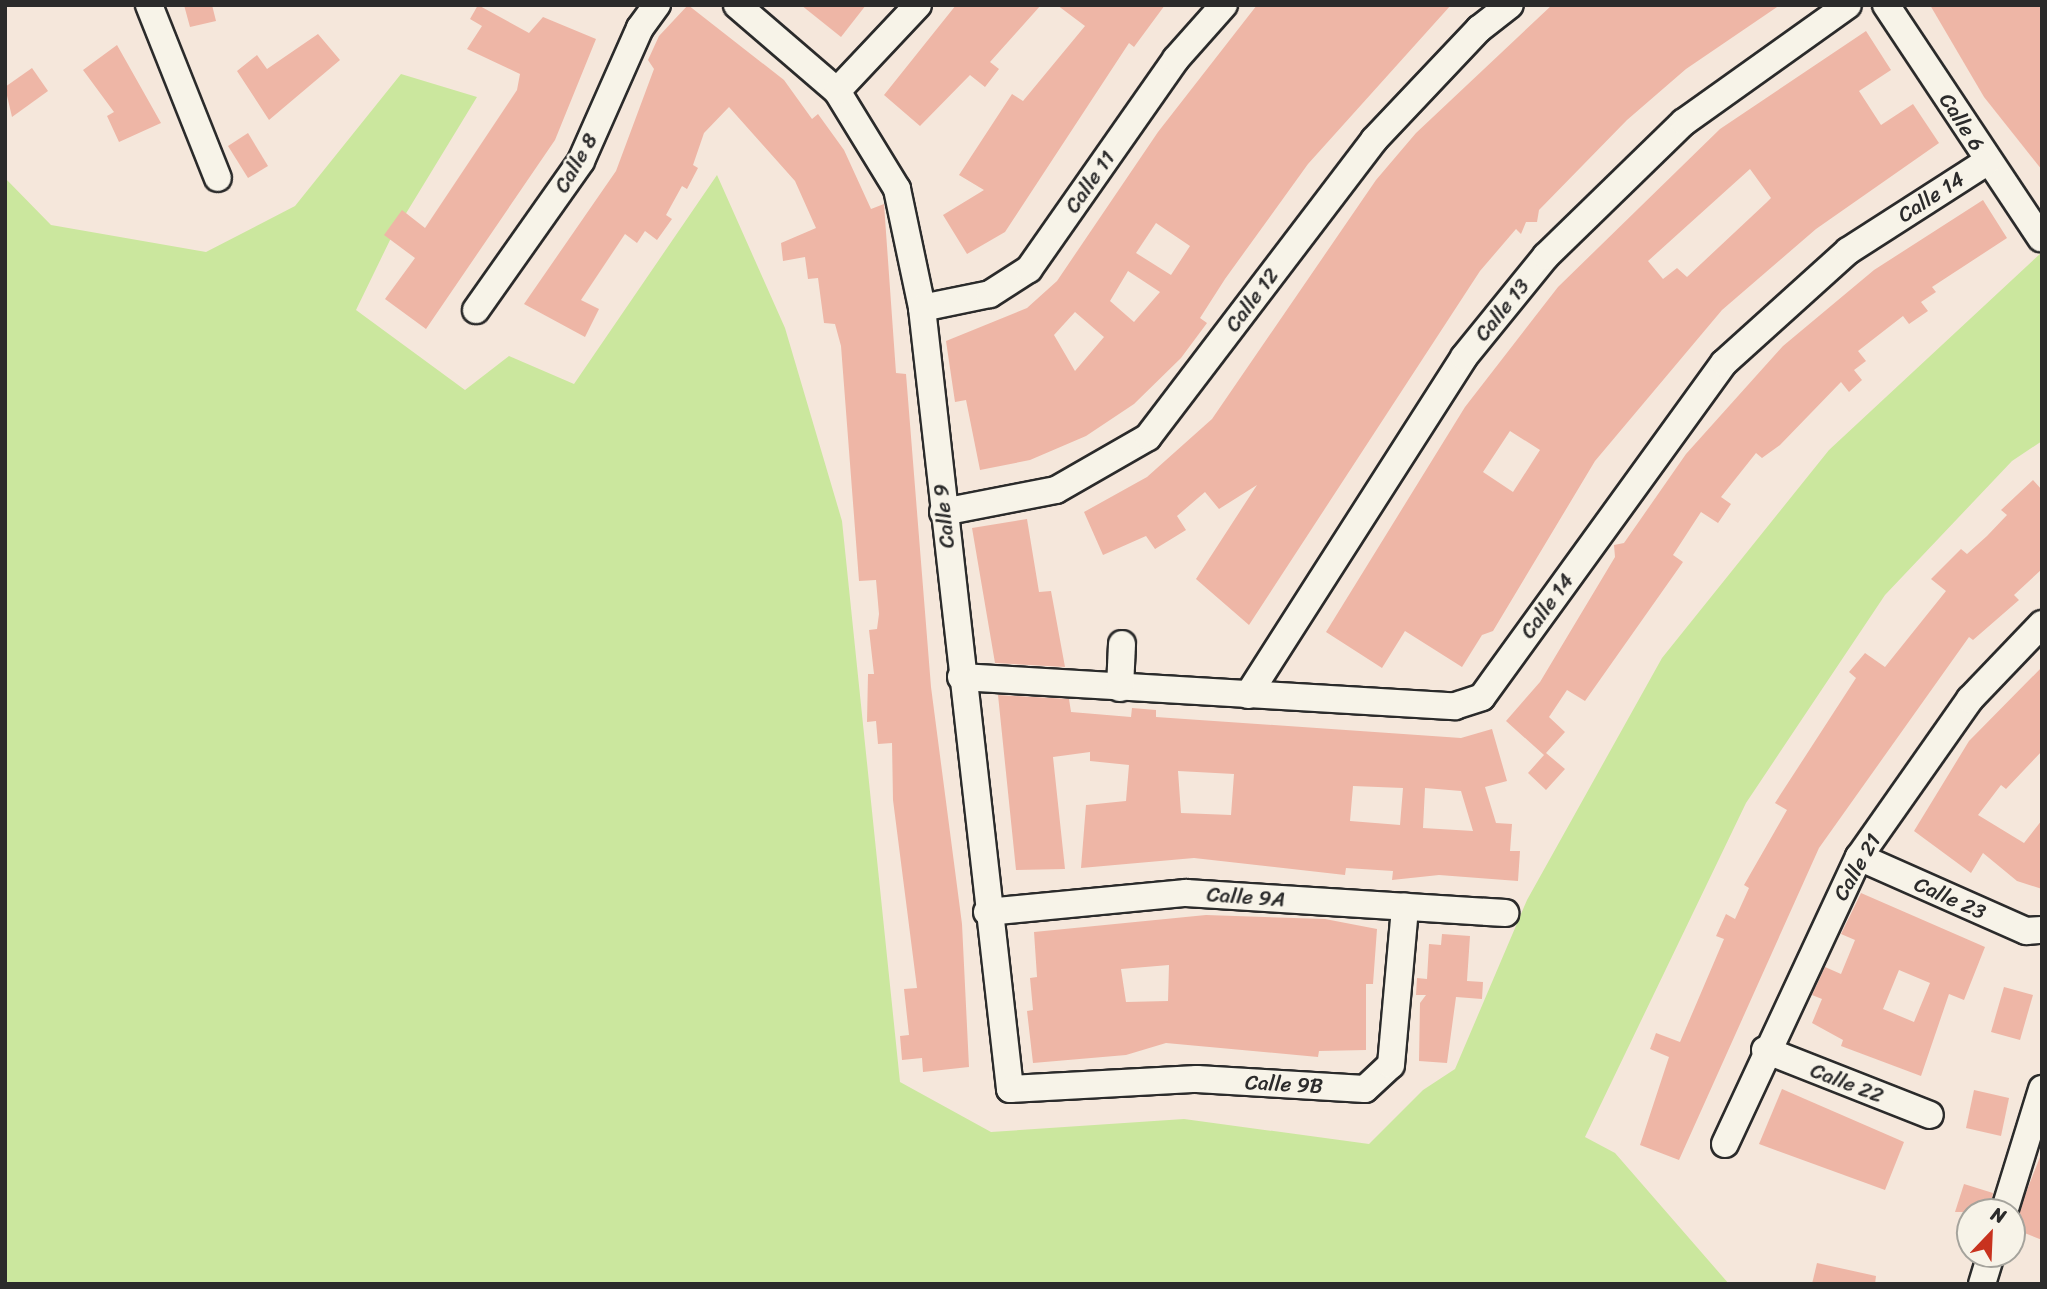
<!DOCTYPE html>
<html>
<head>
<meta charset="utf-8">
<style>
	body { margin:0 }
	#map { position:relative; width:2047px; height:1289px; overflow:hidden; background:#f5e7db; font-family:Sriracha,sans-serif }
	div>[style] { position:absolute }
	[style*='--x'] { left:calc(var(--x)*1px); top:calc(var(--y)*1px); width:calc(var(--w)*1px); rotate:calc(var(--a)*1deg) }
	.green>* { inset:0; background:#cbe79e }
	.building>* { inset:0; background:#eeb6a6 }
	.roads { filter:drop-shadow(2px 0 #2b2b2b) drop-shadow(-2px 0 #2b2b2b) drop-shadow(0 2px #2b2b2b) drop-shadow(0 -2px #2b2b2b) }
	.street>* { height:26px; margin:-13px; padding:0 13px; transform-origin:13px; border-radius:13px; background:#f7f3e8 }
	span { translate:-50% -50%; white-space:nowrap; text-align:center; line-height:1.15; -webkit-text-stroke:5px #f7f3e8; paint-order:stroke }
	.street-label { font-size:21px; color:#2b2b2b }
	.frame { position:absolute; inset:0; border:7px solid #2b2b2b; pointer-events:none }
	.north { position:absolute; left:1956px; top:1198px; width:70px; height:70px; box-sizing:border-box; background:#f7f3e8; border:2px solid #a5a39c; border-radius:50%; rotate:23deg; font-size:19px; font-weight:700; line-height:28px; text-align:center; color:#2b2b2b }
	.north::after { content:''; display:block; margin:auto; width:24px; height:32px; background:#c8321e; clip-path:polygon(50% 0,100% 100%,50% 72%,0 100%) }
</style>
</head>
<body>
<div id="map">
	<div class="green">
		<i style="clip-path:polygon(401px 74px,477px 97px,391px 238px,356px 310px,465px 390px,509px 356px,574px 384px,717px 175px,785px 328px,842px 521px,900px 1082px,991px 1132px,1184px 1119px,1369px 1144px,1423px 1090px,1455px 1069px,1527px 900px,1662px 658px,1829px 450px,2042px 252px,2042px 441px,2012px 461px,1885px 595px,1746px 803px,1585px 1137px,1615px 1153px,1729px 1284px,5px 1284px,5px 178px,51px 225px,206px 252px,295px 206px)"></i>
	</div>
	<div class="building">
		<i style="clip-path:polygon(184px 5px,212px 5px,216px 21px,190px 27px)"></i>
		<i style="clip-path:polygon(478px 5px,529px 33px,543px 17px,596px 39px,555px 140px,426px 329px,385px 299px,415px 258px,384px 235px,402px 210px,425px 228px,517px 90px,520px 74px,467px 49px,482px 26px,470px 19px)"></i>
		<i style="clip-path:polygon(688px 5px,784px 80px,812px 119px,818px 114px,844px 150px,871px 209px,884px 204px,896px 373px,906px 374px,931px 687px,962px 924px,969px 1067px,923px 1072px,922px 1058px,902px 1060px,900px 1036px,909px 1035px,904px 989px,917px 988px,893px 800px,892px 743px,878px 744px,876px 721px,867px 722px,868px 674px,874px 674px,869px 630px,877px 629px,879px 614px,876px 580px,859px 581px,841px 346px,835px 324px,824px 323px,818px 278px,808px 279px,805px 257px,783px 261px,781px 243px,816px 228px,795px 181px,729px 107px,704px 133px,693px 165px,698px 168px,687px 189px,682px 186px,666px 215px,672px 219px,657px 240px,645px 231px,637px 243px,625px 234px,581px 300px,599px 309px,585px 337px,524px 304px,616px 171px,654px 69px,648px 60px,659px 36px)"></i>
		<i style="clip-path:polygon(801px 5px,866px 5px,841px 37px)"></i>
		<i style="clip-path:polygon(956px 5px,1041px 5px,990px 62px,999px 69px,985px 87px,970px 75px,920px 126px,884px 95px)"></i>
		<i style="clip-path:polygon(1057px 5px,1165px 5px,1134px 47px,1129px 43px,1005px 232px,967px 254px,943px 215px,984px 190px,959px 175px,1012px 94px,1023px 101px,1085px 26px)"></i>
		<i style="clip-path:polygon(evenodd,1257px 5px,1451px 5px,1308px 164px,1225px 279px,1200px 318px,1207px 323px,1181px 358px,1134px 404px,1086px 436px,1030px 460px,980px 470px,966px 400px,955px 402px,946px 341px,1027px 308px,1057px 281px,1158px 132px,1257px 5px,1156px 223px,1190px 246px,1171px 275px,1136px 253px,1156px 223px,1257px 5px,1128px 271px,1160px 292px,1134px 322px,1110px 301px,1128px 271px,1257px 5px,1075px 312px,1104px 337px,1075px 371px,1054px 335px,1075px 312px)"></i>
		<i style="clip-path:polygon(1552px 5px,1780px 5px,1686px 69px,1627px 120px,1539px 210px,1537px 222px,1526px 222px,1521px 234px,1516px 229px,1480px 271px,1249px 625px,1196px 579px,1257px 485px,1219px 509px,1205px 492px,1177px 516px,1186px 530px,1155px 549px,1146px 536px,1103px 555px,1084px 512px,1147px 477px,1212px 419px,1376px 180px,1416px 133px)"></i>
		<i style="clip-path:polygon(1930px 5px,2042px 5px,2042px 170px,1984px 97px)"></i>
		<i style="clip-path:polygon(evenodd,1866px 31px,1891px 70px,1859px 91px,1881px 125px,1913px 104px,1939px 143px,1816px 229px,1722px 310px,1595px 461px,1493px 631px,1482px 635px,1462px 667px,1405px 631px,1382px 668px,1326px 632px,1465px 407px,1558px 287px,1720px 129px,1866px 31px,1750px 169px,1771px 198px,1766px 203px,1687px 277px,1677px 268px,1663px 279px,1648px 261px,1750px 169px,1866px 31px,1510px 431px,1540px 450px,1513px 492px,1483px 472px,1510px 431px)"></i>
		<i style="clip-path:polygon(318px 34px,340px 60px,269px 120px,237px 71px,257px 55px,267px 69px)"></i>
		<i style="clip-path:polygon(117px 45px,161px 123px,119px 142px,107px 116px,114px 112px,83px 70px)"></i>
		<i style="clip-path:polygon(32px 68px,48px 91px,12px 117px,5px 87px)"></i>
		<i style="clip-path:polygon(248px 133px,268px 166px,248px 178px,228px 146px)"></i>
		<i style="clip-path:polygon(1983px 200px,2007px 238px,1932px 287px,1936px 292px,1921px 302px,1928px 311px,1909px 324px,1903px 316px,1858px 351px,1866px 361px,1854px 370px,1862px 380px,1849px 392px,1841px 382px,1780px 445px,1762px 458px,1756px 453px,1721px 497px,1731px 504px,1718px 523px,1701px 512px,1673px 555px,1683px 562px,1585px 701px,1567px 690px,1549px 717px,1565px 732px,1546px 753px,1565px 769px,1546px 790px,1528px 773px,1544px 755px,1506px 721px,1540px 682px,1615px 557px,1614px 545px,1624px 543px,1686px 454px,1783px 346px,1874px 270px)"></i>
		<i style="clip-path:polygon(2033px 480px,2042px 490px,2042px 569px,2014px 595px,2019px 600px,1973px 640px,1969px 637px,1819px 848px,1679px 1160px,1640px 1145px,1669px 1057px,1650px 1049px,1656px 1033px,1680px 1042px,1724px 939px,1716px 936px,1726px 914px,1735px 919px,1749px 888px,1744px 885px,1787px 810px,1775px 803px,1856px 678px,1849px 672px,1865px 653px,1885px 667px,1946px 591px,1931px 579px,1961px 549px,1967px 554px,1987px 536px,2007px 515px,2001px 510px)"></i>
		<i style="clip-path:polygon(1027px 519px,1039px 592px,1051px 591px,1065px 667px,995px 663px,972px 528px)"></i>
		<i style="clip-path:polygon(2042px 667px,2042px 751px,2006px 789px,2001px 785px,1978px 815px,2024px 843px,2042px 820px,2042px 889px,2017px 881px,1983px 853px,1971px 873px,1914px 831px,1969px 741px)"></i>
		<i style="clip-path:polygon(evenodd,998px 695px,1069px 699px,1071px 712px,1131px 717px,1132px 708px,1156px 710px,1156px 717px,1461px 738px,1492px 729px,1507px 781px,1485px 787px,1496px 823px,1512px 824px,1510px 851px,1520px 851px,1518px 881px,1439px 875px,1392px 880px,1393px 871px,1346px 868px,1345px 875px,1194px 858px,1081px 868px,1086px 805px,1126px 801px,1129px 765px,1090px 761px,1090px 752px,1053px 757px,1065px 869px,1016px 870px,998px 695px,1178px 771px,1234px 774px,1231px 815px,1181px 813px,1178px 771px,998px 695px,1353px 786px,1403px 788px,1400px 825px,1350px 821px,1353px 786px,998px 695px,1425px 788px,1461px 791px,1473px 831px,1423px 828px,1425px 788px)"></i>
		<i style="clip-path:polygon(evenodd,1861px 893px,1985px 947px,1964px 1000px,1949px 994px,1921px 1076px,1841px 1046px,1843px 1040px,1812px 1023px,1822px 999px,1812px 995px,1825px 967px,1841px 974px,1855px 940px,1841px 934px,1861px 893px,1899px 970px,1930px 983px,1914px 1022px,1883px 1009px,1899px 970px)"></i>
		<i style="clip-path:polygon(evenodd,1206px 915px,1325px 919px,1377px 929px,1373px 984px,1366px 984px,1366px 1050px,1319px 1051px,1318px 1057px,1166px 1043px,1126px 1055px,1033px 1063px,1027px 1011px,1033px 1010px,1030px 978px,1037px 977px,1034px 932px,1206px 915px,1169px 965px,1168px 1001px,1126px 1002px,1121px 969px,1169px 965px)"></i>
		<i style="clip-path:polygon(1442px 934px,1470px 936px,1467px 981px,1483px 982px,1482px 999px,1456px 997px,1447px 1063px,1419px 1061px,1420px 1003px,1426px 995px,1416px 995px,1417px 978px,1427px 979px,1429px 944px,1441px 945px)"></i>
		<i style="clip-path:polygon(2004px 987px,2033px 995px,2020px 1040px,1991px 1032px)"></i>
		<i style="clip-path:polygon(1782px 1089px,1904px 1142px,1885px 1190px,1759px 1144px)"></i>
		<i style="clip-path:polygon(1974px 1090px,2009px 1098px,2001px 1136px,1966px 1128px)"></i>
		<i style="clip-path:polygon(2042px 1152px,2042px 1240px,2012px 1228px)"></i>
		<i style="clip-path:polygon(1964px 1184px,1993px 1193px,1989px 1212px,1955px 1212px)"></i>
		<i style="clip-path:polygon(1817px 1263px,1876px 1276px,1875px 1284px,1812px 1284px)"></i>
	</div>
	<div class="roads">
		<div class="street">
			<i style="--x:149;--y:5;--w:186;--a:68.3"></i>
			<i style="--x:737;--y:5;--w:132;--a:40.7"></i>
			<i style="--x:837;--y:91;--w:115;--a:58.5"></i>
			<i style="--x:897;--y:189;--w:122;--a:78.1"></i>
			<i style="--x:922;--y:308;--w:786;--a:83.57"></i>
			<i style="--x:1010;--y:1089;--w:187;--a:-3.1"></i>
			<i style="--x:1197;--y:1079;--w:168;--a:3.4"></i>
			<i style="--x:1365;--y:1089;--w:35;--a:-43"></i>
			<i style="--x:1391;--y:1065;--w:159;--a:-84.9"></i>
			<i style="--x:1886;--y:5;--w:280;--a:56.4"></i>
			<i style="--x:837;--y:91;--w:118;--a:-46.7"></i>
			<i style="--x:922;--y:308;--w:69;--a:-11.6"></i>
			<i style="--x:990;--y:294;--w:46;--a:-32.7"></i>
			<i style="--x:1029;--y:269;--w:256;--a:-55"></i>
			<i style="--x:1176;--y:59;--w:72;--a:-48.4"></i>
			<i style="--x:476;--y:310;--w:182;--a:-54.8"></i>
			<i style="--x:581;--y:161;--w:145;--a:-66.1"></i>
			<i style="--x:640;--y:28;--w:29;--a:-54"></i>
			<i style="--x:943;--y:512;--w:115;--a:-11"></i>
			<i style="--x:1056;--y:490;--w:106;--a:-29.9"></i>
			<i style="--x:1148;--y:437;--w:373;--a:-52.7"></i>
			<i style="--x:1374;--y:140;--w:153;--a:-46.6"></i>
			<i style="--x:1479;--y:29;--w:39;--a:-38"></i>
			<i style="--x:961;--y:677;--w:495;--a:3.4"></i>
			<i style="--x:1455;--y:706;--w:28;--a:-18"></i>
			<i style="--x:1482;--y:697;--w:412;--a:-54.1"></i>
			<i style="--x:1724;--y:363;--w:167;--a:-42.1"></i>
			<i style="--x:1848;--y:251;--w:166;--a:-32.7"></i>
			<i style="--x:1120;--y:688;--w:44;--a:-87.4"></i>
			<i style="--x:1248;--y:695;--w:401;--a:-57.4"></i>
			<i style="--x:1464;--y:357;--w:130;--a:-50.9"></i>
			<i style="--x:1546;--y:256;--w:192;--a:-44.2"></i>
			<i style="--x:1684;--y:122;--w:201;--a:-35.5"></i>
			<i style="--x:1859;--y:857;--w:183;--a:23.9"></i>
			<i style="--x:2026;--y:931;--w:16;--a:-4"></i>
			<i style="--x:987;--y:912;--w:200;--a:-5.5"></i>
			<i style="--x:1186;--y:893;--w:320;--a:3.6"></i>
			<i style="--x:1765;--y:1050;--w:177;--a:21.5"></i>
			<i style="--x:1725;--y:1144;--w:317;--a:-65"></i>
			<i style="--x:1859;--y:857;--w:193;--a:-54.9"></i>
			<i style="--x:1970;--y:699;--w:104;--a:-46.2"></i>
			<i style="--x:2004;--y:1212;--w:129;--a:-72.8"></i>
			<i style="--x:1982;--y:1284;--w:31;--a:-73"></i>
		</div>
	</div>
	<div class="street-label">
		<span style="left:1962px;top:122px;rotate:57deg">Calle 6</span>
		<span style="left:576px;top:163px;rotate:-60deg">Calle 8</span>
		<span style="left:1090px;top:182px;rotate:-55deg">Calle 11</span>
		<span style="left:1931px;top:197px;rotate:-33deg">Calle 14</span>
		<span style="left:1252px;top:300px;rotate:-53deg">Calle 12</span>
		<span style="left:1502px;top:310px;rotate:-51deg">Calle 13</span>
		<span style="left:944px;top:516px;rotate:-96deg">Calle 9</span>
		<span style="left:1547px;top:606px;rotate:-54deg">Calle 14</span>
		<span style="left:1857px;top:867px;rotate:-60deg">Calle 21</span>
		<span style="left:1246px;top:897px;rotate:4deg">Calle 9A</span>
		<span style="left:1950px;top:898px;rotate:24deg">Calle 23</span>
		<span style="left:1847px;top:1083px;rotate:21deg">Calle 22</span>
		<span style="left:1284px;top:1084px;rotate:3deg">Calle 9B</span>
	</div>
	<div class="frame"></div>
	<div class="north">N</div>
</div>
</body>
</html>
